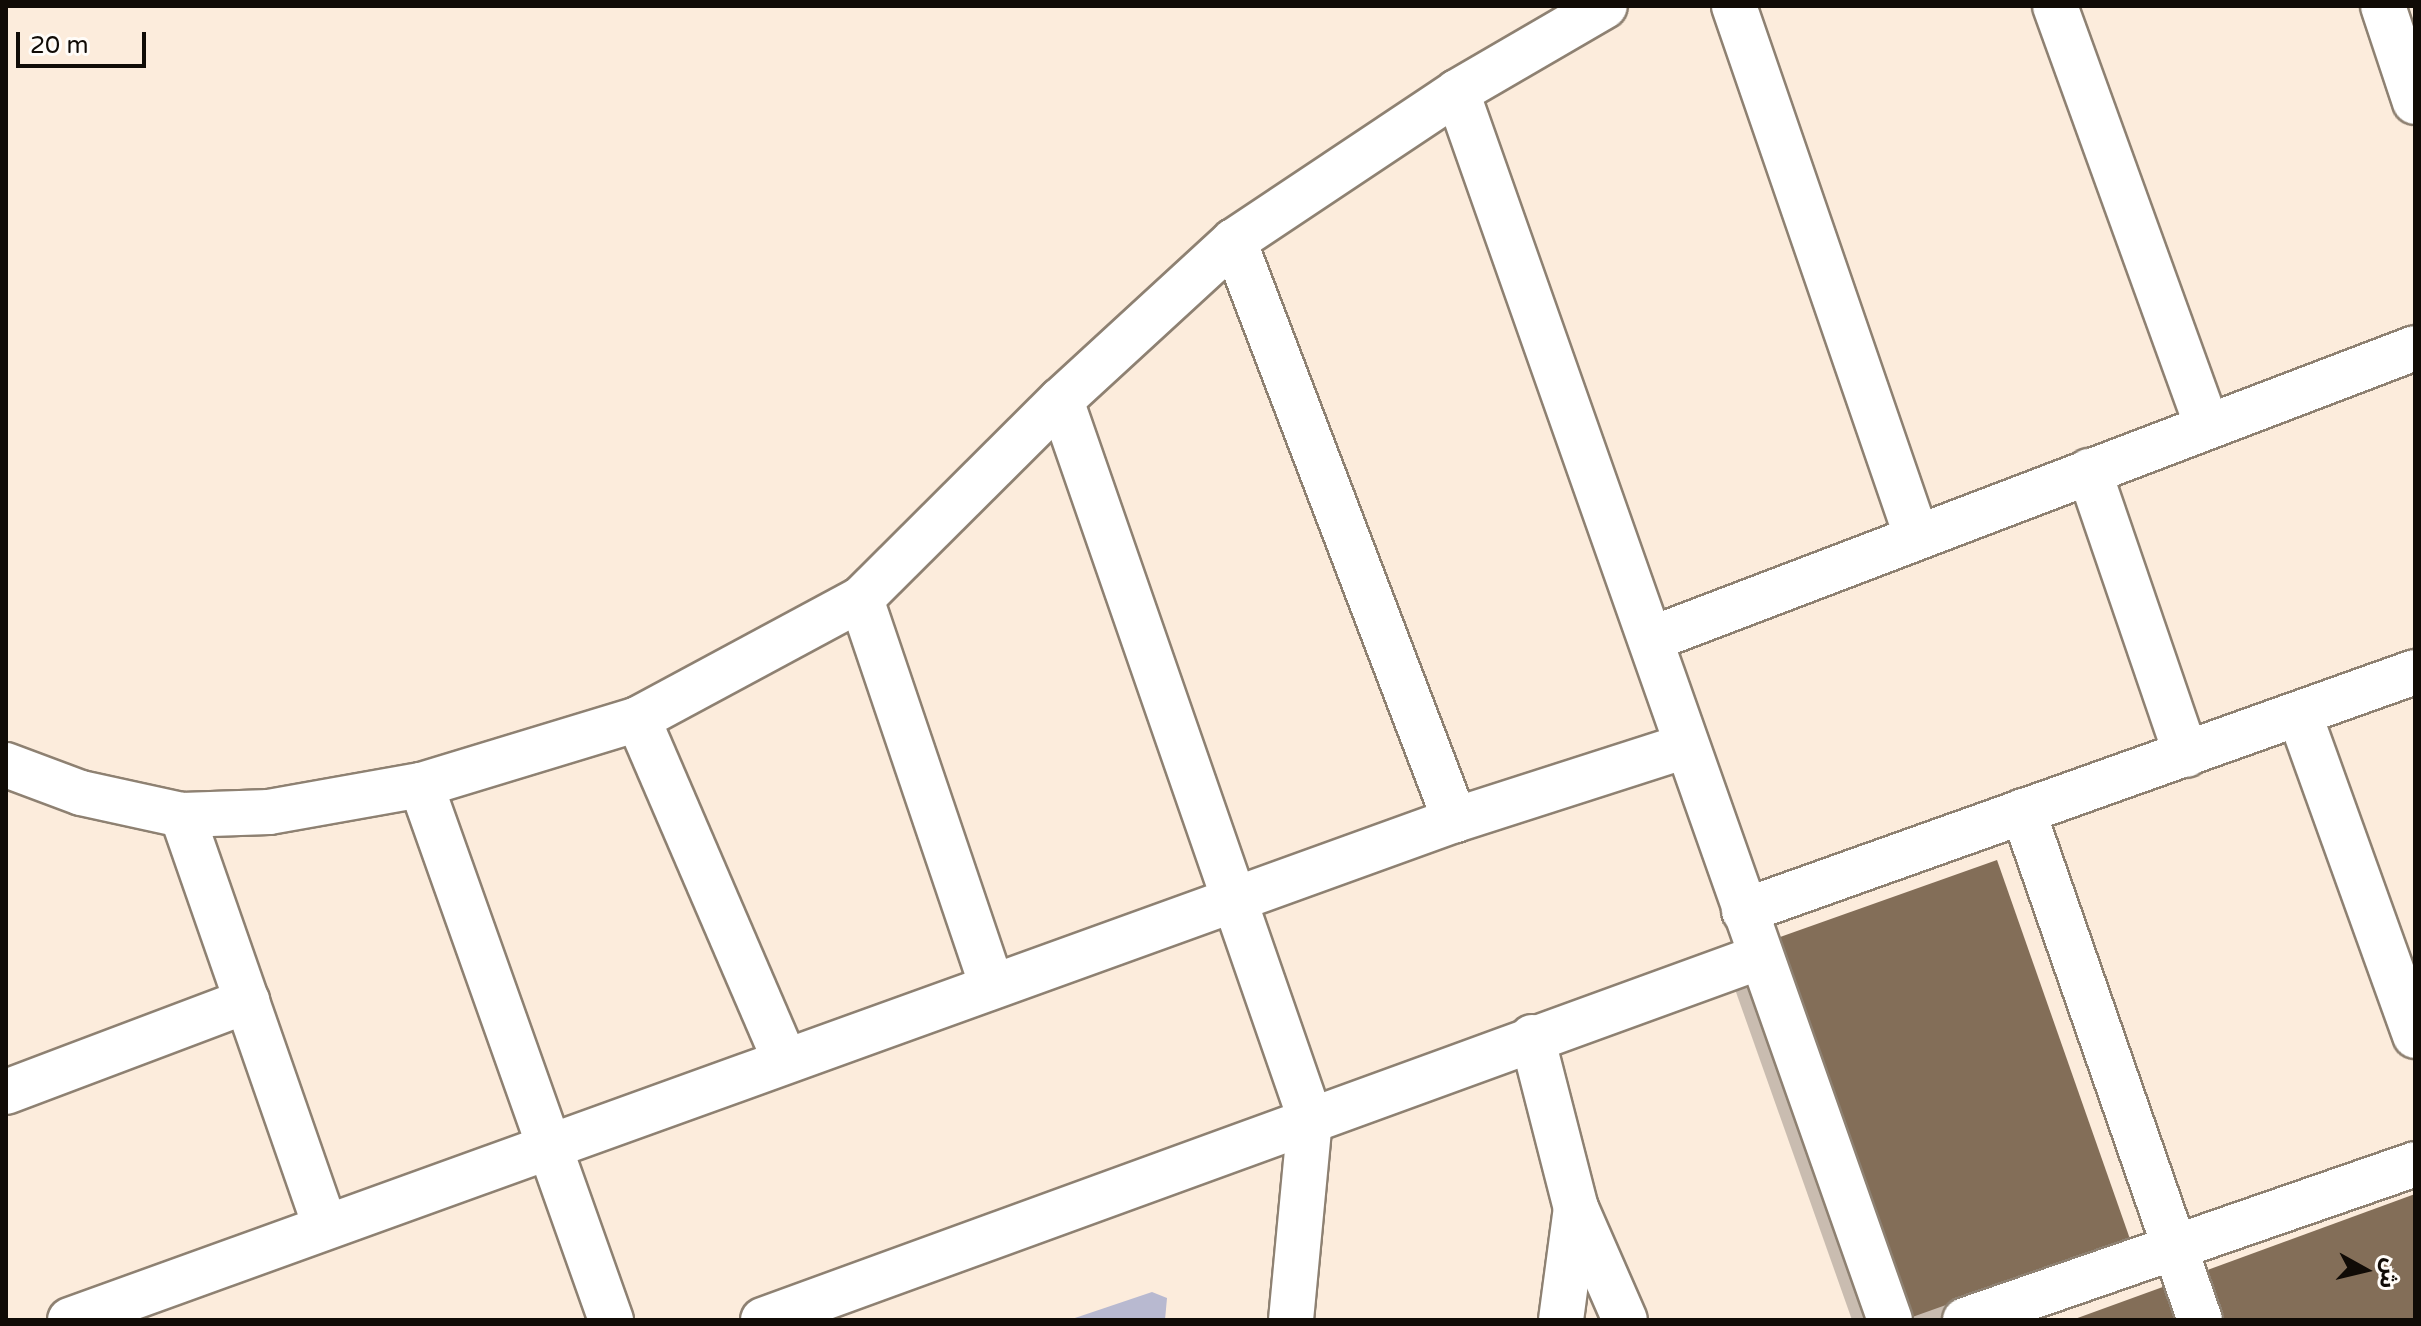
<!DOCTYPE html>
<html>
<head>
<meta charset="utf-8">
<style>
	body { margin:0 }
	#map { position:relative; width:2421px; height:1326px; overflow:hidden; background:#fcecdc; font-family:"Varela Round","Noto Sans Arabic",sans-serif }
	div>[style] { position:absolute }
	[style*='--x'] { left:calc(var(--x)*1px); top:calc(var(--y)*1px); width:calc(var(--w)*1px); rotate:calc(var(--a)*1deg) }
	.green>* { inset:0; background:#b8b9d0 }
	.shadow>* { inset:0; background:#0003 }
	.building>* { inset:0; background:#836e58 }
	.roads { filter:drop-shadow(2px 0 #8e8172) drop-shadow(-2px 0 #8e8172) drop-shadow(0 2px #8e8172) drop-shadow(0 -2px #8e8172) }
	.minor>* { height:44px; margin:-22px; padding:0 22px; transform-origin:22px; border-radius:22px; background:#fff }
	span { translate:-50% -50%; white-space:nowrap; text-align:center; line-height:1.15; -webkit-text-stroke:6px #fffcf8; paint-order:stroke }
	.frame { position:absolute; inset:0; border:8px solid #100b06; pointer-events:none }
	.north { position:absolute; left:2325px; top:1230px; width:80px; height:80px; -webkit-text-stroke:6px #fffcf8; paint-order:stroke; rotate:98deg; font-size:22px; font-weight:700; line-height:32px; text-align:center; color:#100b06 }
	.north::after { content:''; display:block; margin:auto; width:28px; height:36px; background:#100b06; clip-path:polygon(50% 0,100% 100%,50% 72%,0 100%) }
	.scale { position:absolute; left:16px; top:32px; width:130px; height:36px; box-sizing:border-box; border:4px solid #100b06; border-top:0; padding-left:10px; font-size:24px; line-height:28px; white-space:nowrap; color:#100b06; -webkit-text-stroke:6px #fffcf8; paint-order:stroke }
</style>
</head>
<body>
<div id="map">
	<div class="green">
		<i style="clip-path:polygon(1152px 1292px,1167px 1298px,1165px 1320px,1069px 1320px)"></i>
	</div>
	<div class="shadow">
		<i style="clip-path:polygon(1764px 945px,2128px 1238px,2095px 1272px,1960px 1320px,1852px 1320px,1731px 978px)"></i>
	</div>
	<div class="building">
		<i style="clip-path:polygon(1997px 860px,2130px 1239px,1904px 1320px,1763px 943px)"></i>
		<i style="clip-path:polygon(2415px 1194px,2415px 1320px,2219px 1320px,2202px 1272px)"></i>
		<i style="clip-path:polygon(2171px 1284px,2184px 1320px,2072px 1320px)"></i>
	</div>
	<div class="roads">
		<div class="minor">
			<i style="--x:1734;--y:6;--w:559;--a:71.01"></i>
			<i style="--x:2055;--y:6;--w:446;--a:70.1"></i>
			<i style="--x:2383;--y:6;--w:101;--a:71.6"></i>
			<i style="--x:1457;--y:92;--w:1302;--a:70.58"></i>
			<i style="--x:1234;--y:241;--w:620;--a:69.11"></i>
			<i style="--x:2089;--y:471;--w:300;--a:71.1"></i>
			<i style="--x:861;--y:599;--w:408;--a:71.3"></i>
			<i style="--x:1654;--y:638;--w:814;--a:-20.86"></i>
			<i style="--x:2300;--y:716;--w:340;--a:70.2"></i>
			<i style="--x:638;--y:719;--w:371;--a:66.7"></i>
			<i style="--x:6;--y:765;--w:80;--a:20.5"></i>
			<i style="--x:81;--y:793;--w:103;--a:12.3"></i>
			<i style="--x:182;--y:815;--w:87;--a:-2"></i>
			<i style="--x:269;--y:812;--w:154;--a:-10.1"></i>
			<i style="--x:421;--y:785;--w:227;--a:-16.9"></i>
			<i style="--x:638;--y:719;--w:253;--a:-28.3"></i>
			<i style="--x:861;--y:599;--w:282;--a:-44.9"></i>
			<i style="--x:421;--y:785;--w:568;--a:70.45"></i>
			<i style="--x:2023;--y:811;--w:539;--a:70.83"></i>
			<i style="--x:182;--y:815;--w:435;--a:70.8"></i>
			<i style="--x:1744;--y:911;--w:712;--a:-19.61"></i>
			<i style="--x:1532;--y:1037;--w:177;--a:75.6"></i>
			<i style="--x:1576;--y:1208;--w:122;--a:66.4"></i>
			<i style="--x:6;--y:1092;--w:258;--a:-20.7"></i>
			<i style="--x:70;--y:1320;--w:1472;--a:-19.85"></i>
			<i style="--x:1455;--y:820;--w:243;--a:-17.8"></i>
			<i style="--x:763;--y:1320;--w:1061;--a:-20.01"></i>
			<i style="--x:1291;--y:1320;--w:203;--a:-84.6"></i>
			<i style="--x:1310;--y:1118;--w:760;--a:-109.13"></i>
			<i style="--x:1061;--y:400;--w:235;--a:-42.6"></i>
			<i style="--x:1234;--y:241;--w:268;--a:-33.7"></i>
			<i style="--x:1457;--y:92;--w:171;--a:-30.2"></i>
			<i style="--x:1561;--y:1320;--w:113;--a:-82.4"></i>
			<i style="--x:1965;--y:1320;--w:476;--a:-19.1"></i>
		</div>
	</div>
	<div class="frame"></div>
	<div class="north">ش</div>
	<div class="scale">20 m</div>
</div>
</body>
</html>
